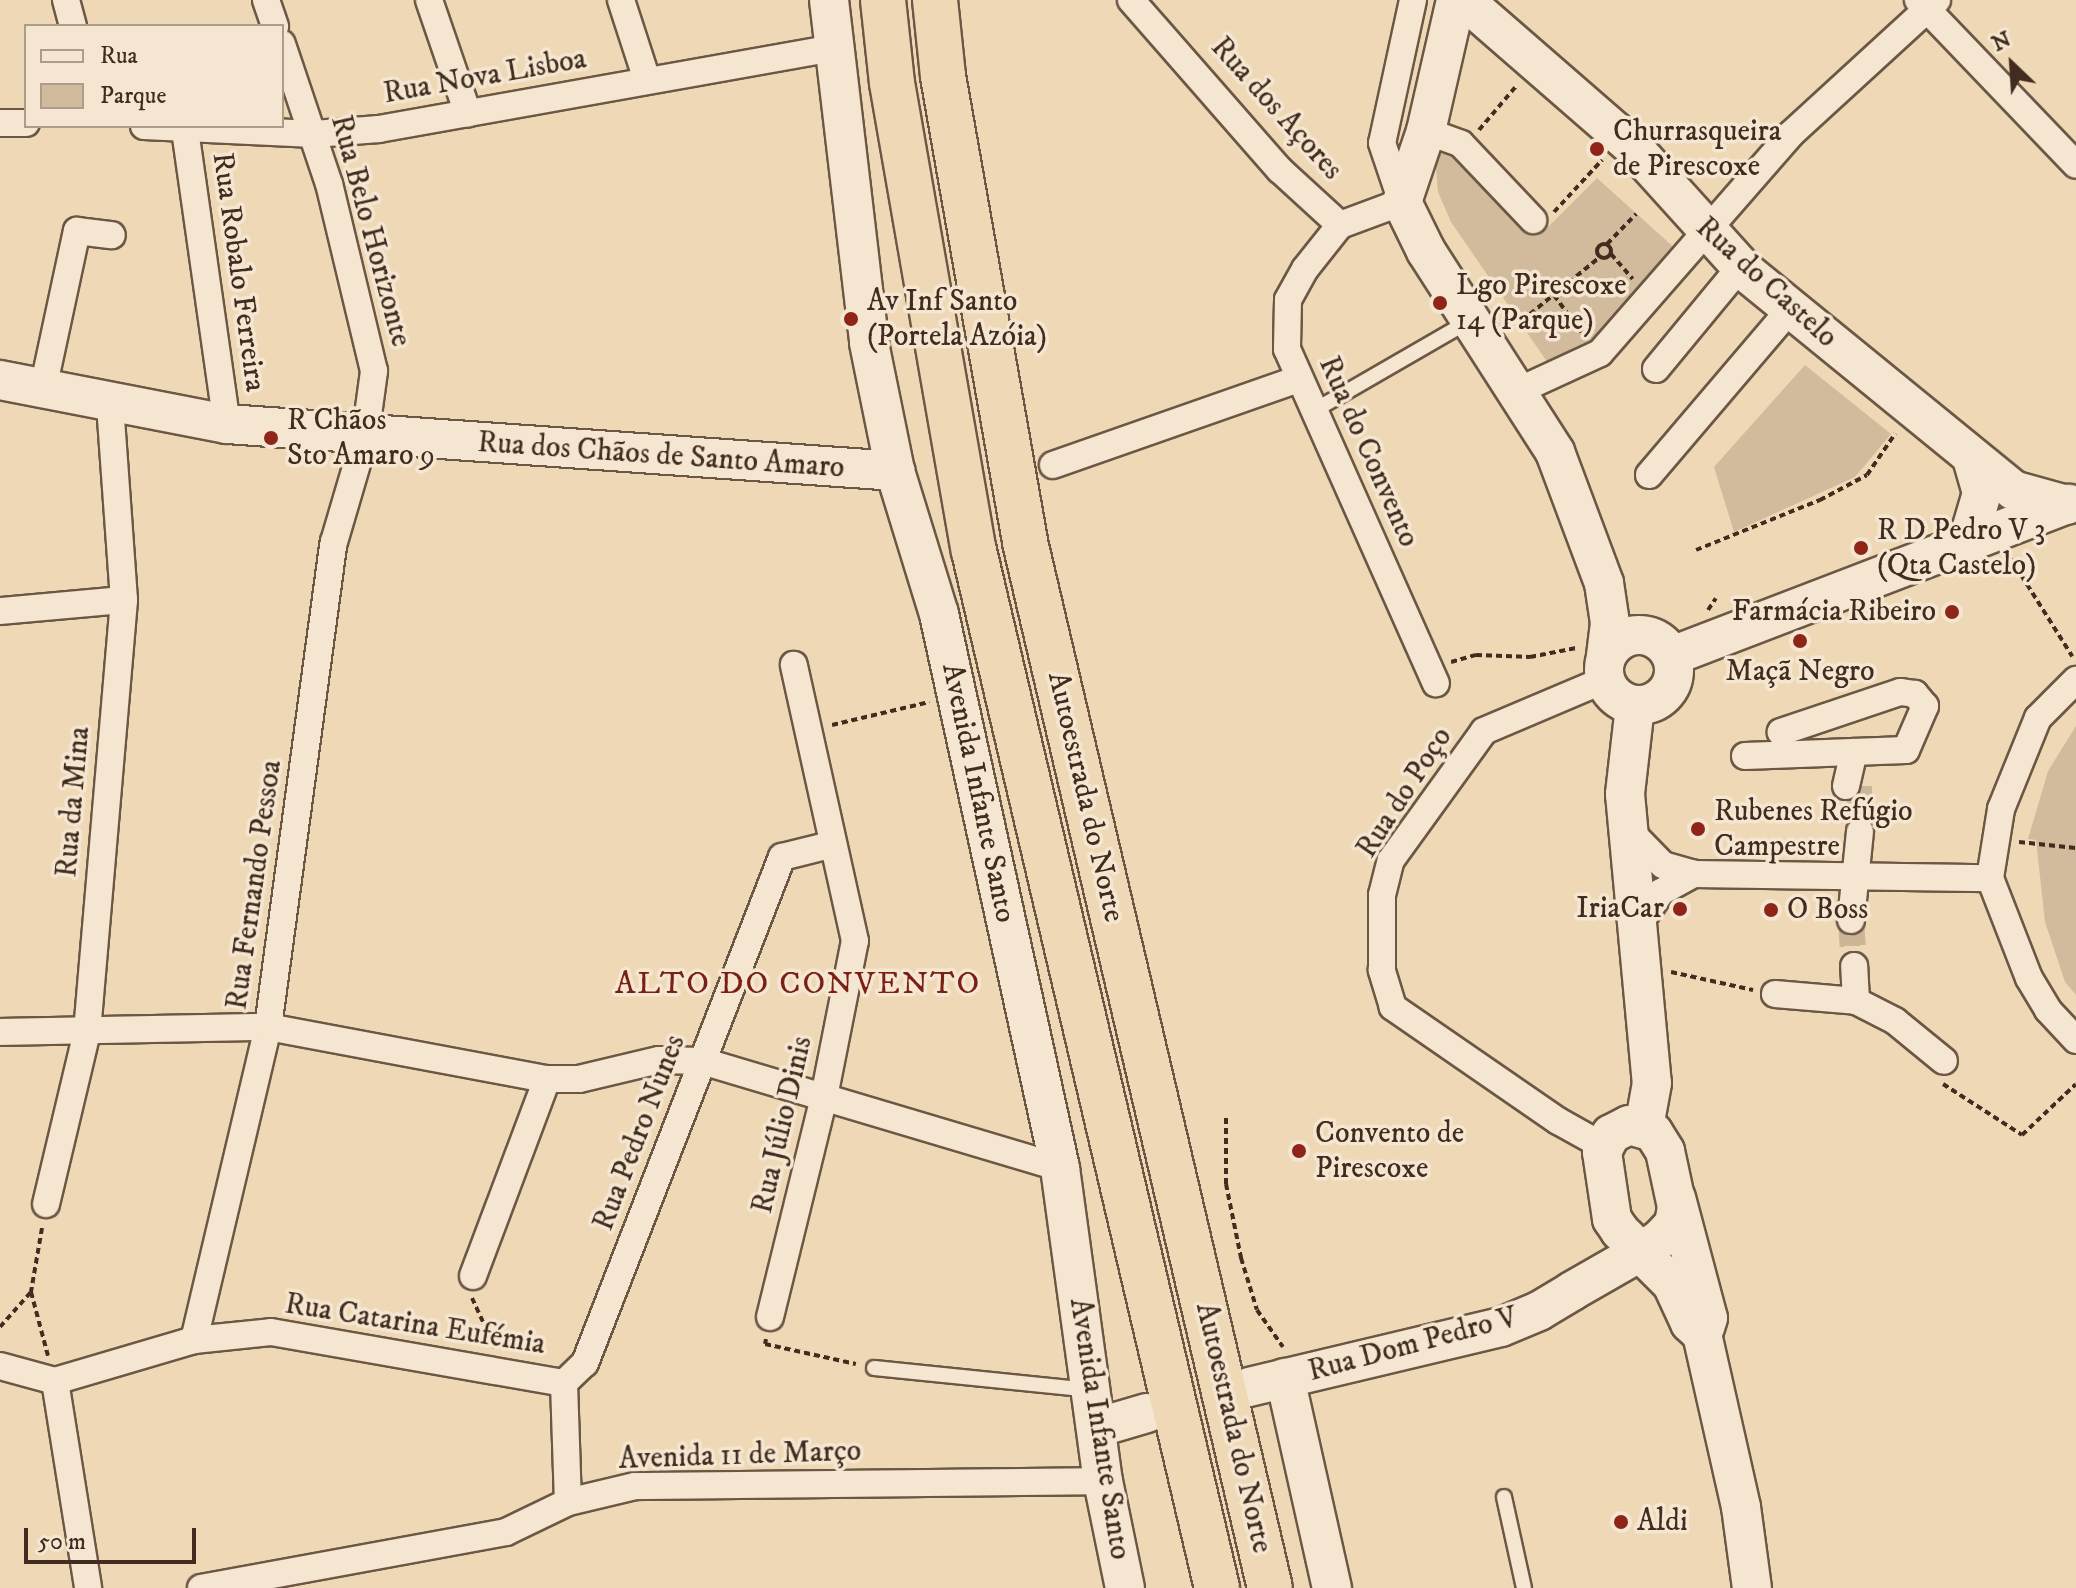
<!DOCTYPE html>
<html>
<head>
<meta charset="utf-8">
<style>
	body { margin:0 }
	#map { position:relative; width:2076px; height:1588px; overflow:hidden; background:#eed8b6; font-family:"IM FELL DW Pica",serif }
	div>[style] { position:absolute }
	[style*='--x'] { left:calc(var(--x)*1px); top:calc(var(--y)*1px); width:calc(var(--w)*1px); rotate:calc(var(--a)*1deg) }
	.green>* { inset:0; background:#d1bb9c }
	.street-tunnel>* { height:26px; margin-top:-13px; transform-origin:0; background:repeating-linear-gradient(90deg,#cbb698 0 26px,transparent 0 39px) }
	.path>* { height:4px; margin-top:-2px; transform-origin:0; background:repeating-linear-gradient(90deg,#412c1f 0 6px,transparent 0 10px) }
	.path>.ring { margin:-2px; padding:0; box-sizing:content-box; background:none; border:4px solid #412c1f; border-radius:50% }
	.roads { filter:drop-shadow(2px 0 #6c5745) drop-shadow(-2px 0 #6c5745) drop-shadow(0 2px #6c5745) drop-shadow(0 -2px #6c5745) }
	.lane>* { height:14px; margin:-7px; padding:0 7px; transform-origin:7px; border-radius:7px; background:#f4e6d0 }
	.street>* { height:26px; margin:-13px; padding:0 13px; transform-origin:13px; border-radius:13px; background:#f4e6d0 }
	.secondary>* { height:38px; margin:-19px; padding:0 19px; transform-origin:19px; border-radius:19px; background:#f4e6d0 }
	.secondary>.ring { margin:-19px; padding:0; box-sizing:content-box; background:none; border:38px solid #f4e6d0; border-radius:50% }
	.highway>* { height:44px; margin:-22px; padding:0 22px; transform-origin:22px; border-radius:22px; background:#eed8b6 }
	.dots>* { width:22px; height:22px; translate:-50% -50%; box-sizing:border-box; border:4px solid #f4e6d0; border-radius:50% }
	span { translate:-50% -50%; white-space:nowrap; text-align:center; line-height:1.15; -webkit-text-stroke:7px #f4e6d0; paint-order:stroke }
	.street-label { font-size:30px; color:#412c1f }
	.poi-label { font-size:30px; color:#412c1f }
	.left { translate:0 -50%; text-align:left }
	.right { translate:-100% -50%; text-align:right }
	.neighbourhood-label { font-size:32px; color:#7a1f14; letter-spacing:2px }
	.legend { position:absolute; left:24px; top:24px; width:260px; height:104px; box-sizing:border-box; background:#f4e6d0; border:2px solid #ac9c89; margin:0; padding:10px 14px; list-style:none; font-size:24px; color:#412c1f }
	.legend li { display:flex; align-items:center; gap:16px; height:40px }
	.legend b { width:40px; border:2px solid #ac9c89 }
	.north { position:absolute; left:1972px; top:24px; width:80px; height:80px; -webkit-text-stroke:6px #f4e6d0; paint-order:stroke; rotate:335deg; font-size:22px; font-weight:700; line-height:32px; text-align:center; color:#412c1f }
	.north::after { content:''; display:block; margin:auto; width:28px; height:36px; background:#412c1f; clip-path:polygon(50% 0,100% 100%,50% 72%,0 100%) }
	.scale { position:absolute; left:24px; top:1528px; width:172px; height:36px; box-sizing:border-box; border:4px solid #412c1f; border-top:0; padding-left:10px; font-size:24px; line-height:28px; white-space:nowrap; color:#412c1f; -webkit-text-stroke:6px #f4e6d0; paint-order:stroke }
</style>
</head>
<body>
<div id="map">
	<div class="green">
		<i style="clip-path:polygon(1435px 154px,1459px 154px,1536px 230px,1546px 229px,1597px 178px,1679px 252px,1591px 347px,1550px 366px,1451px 222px,1438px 192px)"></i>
		<i style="clip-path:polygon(1805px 365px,1891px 434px,1855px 477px,1734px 532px,1714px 467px)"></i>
		<i style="clip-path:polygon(2076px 726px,2076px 995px,2065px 982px,2045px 922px,2036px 840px,2028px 839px,2048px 771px)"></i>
	</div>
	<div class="street-tunnel">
		<i style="--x:1859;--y:786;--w:45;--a:88.7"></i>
		<i style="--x:1851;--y:920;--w:46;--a:86.3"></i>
	</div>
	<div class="path">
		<i style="--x:1479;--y:130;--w:59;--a:-49.8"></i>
		<i style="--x:1554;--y:212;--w:71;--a:-47.3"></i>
		<i class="ring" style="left:1597px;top:244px;width:10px;height:10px"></i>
		<i style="--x:1607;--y:244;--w:42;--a:-46"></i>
		<i style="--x:1611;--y:254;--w:33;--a:49"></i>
		<i style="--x:1554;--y:295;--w:49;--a:54.1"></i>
		<i style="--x:1530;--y:314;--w:90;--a:-39.2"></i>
		<i style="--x:1696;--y:550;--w:134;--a:-22"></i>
		<i style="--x:1820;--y:500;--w:53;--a:-28"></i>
		<i style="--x:1867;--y:475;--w:50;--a:-55.7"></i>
		<i style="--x:2011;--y:559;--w:115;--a:57.8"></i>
		<i style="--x:1708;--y:610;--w:14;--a:-56"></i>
		<i style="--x:1451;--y:662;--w:26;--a:-16"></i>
		<i style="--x:1476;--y:655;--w:54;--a:2.1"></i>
		<i style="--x:1530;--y:657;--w:47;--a:-11.1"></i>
		<i style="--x:832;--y:725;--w:100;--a:-13.3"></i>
		<i style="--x:2019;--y:842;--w:57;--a:6"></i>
		<i style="--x:1671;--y:972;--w:84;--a:12.4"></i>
		<i style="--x:1943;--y:1084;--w:94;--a:32.8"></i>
		<i style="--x:2022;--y:1135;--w:74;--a:-43.4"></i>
		<i style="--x:1226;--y:1118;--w:66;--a:90"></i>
		<i style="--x:1226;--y:1184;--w:76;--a:78.5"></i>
		<i style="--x:1241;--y:1258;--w:54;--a:72.9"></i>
		<i style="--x:1257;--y:1310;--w:45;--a:54.9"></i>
		<i style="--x:42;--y:1228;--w:65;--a:99.8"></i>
		<i style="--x:31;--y:1292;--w:66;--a:75.1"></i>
		<i style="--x:472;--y:1298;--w:55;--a:65.3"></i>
		<i style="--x:0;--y:1327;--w:47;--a:-48.5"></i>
		<i style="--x:766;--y:1339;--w:5;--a:101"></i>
		<i style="--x:765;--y:1344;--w:93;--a:12.4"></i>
	</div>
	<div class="roads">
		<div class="lane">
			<i style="--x:1315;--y:410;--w:180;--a:-30"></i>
			<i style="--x:874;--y:1368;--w:217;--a:5.8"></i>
			<i style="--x:1504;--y:1497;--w:93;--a:77.6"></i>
		</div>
		<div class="street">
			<i style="--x:66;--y:0;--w:27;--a:75"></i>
			<i style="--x:266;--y:0;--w:28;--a:71"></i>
			<i style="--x:429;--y:0;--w:120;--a:71.1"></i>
			<i style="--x:621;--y:0;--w:84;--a:72"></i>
			<i style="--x:1131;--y:0;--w:226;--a:48.8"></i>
			<i style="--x:1280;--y:170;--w:81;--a:42.5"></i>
			<i style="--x:1413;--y:0;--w:146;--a:102.2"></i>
			<i style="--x:1382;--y:143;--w:62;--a:71.3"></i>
			<i style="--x:1402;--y:202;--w:66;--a:159.6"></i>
			<i style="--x:1340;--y:225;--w:56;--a:128.5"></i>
			<i style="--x:1305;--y:269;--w:35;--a:119"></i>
			<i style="--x:1288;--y:300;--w:49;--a:91.2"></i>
			<i style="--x:1287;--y:349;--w:366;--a:66"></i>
			<i style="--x:1918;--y:0;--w:228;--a:46.2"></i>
			<i style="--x:0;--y:123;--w:26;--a:0"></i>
			<i style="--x:144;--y:126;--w:170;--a:2.7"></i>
			<i style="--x:314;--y:134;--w:65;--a:-4.4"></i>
			<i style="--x:379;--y:129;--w:463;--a:-10.1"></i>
			<i style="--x:185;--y:130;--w:297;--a:81.9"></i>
			<i style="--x:1426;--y:131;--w:37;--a:20"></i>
			<i style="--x:1461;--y:144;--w:105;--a:46.5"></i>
			<i style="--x:1656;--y:369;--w:132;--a:-50.5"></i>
			<i style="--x:43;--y:389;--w:162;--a:-77.9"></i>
			<i style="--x:77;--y:231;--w:35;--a:7"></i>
			<i style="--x:1520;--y:390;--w:88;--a:-24.8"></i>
			<i style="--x:1600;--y:353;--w:291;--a:-48.9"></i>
			<i style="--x:1791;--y:134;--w:198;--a:-42.5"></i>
			<i style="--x:1053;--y:465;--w:260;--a:-19.3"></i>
			<i style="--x:1649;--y:475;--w:219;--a:-49.6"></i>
			<i style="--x:0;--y:611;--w:124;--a:-5.1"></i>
			<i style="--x:1745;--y:756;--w:161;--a:-2.1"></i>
			<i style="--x:1906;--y:750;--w:48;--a:-66.6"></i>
			<i style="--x:1925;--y:706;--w:16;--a:-130"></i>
			<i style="--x:1915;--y:694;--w:15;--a:-172"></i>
			<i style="--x:1900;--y:692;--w:126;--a:161.4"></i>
			<i style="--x:1846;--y:786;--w:35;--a:-77"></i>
			<i style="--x:1628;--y:829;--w:50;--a:45.8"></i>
			<i style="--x:1663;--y:865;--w:32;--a:16"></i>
			<i style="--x:1694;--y:874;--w:296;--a:0.8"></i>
			<i style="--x:1990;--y:878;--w:107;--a:68.7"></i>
			<i style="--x:2029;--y:978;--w:37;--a:59"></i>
			<i style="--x:2048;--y:1010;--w:41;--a:47"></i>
			<i style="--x:1990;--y:878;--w:70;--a:-80.9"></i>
			<i style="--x:2001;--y:809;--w:98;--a:-67.9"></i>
			<i style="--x:2038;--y:718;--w:54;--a:-45"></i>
			<i style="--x:1851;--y:920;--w:89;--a:-84.2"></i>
			<i style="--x:1637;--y:927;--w:42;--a:-55.6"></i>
			<i style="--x:1661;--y:892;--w:38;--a:-29"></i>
			<i style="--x:1775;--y:994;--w:81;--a:4.9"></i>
			<i style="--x:1856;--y:1001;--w:35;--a:-93"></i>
			<i style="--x:1856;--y:1001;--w:44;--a:27.1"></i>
			<i style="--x:1895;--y:1021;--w:63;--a:39.2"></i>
			<i style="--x:0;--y:1032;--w:268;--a:-1.1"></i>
			<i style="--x:268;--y:1027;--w:284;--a:10.6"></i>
			<i style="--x:547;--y:1079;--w:32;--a:0"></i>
			<i style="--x:579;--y:1079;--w:82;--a:-13.4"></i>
			<i style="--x:659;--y:1060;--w:43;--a:1.3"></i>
			<i style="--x:702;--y:1061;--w:374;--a:16.6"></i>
			<i style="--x:1603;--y:1146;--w:51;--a:-150.9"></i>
			<i style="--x:1558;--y:1121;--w:201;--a:-145.4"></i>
			<i style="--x:1393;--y:1007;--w:39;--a:-107"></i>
			<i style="--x:1382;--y:970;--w:75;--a:-90"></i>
			<i style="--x:1382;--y:895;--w:36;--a:-76"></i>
			<i style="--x:1391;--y:860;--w:159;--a:-54.2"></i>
			<i style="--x:1484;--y:731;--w:130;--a:-23"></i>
			<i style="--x:46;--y:1204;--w:177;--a:-76.6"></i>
			<i style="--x:87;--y:1032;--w:434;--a:-85.1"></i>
			<i style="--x:124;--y:600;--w:197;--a:-94.1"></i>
			<i style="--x:473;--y:1276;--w:210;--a:-69.4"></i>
			<i style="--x:770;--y:1317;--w:227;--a:-76.2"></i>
			<i style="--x:824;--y:1097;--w:159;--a:-78.8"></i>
			<i style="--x:855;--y:941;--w:283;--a:-102.5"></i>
			<i style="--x:194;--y:1340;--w:322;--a:-76.7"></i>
			<i style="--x:268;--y:1027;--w:489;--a:-82.3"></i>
			<i style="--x:334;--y:542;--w:109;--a:-73.6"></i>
			<i style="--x:365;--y:437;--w:67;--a:-82.2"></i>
			<i style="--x:374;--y:371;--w:192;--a:-103.5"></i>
			<i style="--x:329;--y:184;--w:148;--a:-108.6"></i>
			<i style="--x:0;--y:1366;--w:57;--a:15.3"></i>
			<i style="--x:55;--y:1381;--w:145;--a:-16.4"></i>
			<i style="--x:194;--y:1340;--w:77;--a:-5.9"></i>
			<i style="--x:271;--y:1332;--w:297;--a:9.9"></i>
			<i style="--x:564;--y:1383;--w:119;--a:88.1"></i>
			<i style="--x:55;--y:1381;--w:210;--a:80.9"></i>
			<i style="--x:564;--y:1383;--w:29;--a:-44"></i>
			<i style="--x:585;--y:1363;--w:543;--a:-68.73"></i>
			<i style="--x:782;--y:857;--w:49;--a:-14"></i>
			<i style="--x:201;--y:1588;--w:310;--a:-10.4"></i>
			<i style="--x:506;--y:1532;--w:69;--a:-25.8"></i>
			<i style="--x:568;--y:1502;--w:69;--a:-13.4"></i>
			<i style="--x:635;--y:1486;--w:468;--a:-0.6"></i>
		</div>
		<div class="secondary">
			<i style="--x:829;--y:0;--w:345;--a:83.3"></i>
			<i style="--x:869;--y:343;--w:131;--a:78.5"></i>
			<i style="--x:895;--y:471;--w:150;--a:72.9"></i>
			<i style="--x:939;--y:614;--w:567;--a:77.68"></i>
			<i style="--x:1060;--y:1168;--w:316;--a:82.2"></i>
			<i style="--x:1103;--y:1481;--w:109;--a:78.4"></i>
			<i style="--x:1456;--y:0;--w:134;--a:102.9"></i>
			<i style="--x:1426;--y:131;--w:75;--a:108.7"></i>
			<i style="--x:1402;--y:202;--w:55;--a:63.9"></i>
			<i style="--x:1426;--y:251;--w:239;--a:57.3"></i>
			<i style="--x:1555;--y:452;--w:140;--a:69.5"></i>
			<i style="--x:1604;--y:583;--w:40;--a:81.5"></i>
			<i style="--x:1610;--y:623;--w:34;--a:97"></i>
			<i style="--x:1464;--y:0;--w:223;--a:41"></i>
			<i style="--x:1632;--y:146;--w:170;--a:47.9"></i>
			<i style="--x:1746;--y:272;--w:345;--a:39.2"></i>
			<i style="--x:2013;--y:490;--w:56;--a:15.5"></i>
			<i style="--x:0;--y:380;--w:231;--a:11"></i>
			<i style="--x:227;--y:424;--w:670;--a:4.02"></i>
			<i style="--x:1967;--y:544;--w:53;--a:-73.6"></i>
			<i style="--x:1982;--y:493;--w:36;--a:-106"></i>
			<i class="ring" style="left:1604px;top:635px;width:32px;height:32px"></i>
			<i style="--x:1672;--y:656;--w:425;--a:-21"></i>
			<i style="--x:1635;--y:706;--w:89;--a:96.5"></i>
			<i style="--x:1625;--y:794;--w:290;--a:84.7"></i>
			<i style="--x:1652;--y:1083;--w:45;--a:100.3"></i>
			<i style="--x:1676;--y:1198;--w:124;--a:75.1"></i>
			<i style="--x:1708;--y:1318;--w:10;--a:107"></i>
			<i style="--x:1702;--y:1334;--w:177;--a:77.3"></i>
			<i style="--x:1741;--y:1507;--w:82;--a:82.3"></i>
			<i style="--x:1285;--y:1378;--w:215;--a:77.4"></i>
			<i style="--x:1249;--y:1387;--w:259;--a:-13.4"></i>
			<i style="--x:1501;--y:1327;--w:41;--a:-22.8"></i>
			<i style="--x:1539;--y:1311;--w:39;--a:-31"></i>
			<i style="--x:1572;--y:1291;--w:78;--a:-29.8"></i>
			<i style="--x:1640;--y:1252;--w:24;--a:-33"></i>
			<i style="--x:1660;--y:1239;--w:21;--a:-47"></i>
			<i style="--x:1674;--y:1224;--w:17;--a:-80"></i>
			<i style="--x:1677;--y:1207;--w:57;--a:-102.1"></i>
			<i style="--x:1665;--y:1151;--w:22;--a:-122"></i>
			<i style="--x:1653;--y:1132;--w:25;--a:-164"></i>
			<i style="--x:1629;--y:1125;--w:20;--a:153"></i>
			<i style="--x:1611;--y:1134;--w:20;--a:117"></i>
			<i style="--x:1602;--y:1152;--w:68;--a:81.5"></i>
			<i style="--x:1612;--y:1219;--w:14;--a:56"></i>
			<i style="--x:1620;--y:1231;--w:10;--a:45"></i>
			<i style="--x:1627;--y:1238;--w:19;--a:47"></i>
			<i style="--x:1640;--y:1252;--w:45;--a:45"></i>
			<i style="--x:1672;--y:1284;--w:43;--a:65.2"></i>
			<i style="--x:1690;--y:1323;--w:16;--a:43"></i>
			<i style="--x:1096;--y:1428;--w:53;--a:-16.4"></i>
		</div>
		<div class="highway">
			<i style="--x:883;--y:0;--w:83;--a:83.8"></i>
			<i style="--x:892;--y:83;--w:475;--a:80.1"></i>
			<i style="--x:974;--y:551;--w:1065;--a:76.81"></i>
			<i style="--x:935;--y:0;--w:76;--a:84"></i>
			<i style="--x:943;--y:76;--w:473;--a:80"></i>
			<i style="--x:1025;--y:542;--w:1074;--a:76.82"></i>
		</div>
	</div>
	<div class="dots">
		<i style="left:1597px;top:149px;background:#8f2418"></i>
		<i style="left:1440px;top:303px;background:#8f2418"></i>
		<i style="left:851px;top:319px;background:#8f2418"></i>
		<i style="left:271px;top:438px;background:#8f2418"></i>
		<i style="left:1861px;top:548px;background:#8f2418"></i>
		<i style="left:1952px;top:612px;background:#8f2418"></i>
		<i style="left:1800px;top:641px;background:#8f2418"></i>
		<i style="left:1698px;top:829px;background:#8f2418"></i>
		<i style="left:1680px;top:909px;background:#8f2418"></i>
		<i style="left:1771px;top:910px;background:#8f2418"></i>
		<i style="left:1299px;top:1151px;background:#8f2418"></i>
		<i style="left:1621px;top:1522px;background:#8f2418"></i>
	</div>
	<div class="street-label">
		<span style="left:485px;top:77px;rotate:-10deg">Rua Nova Lisboa</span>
		<span style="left:1276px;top:109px;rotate:48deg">Rua dos Açores</span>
		<span style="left:370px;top:231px;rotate:75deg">Rua Belo Horizonte</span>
		<span style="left:238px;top:272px;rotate:82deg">Rua Robalo Ferreira</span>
		<span style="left:1766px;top:283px;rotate:42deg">Rua do Castelo</span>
		<span style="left:1368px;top:452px;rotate:66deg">Rua do Convento</span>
		<span style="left:661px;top:456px;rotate:4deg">Rua dos Chãos de Santo Amaro</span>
		<span style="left:978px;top:793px;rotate:78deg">Avenida Infante Santo</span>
		<span style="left:1405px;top:793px;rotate:-57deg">Rua do Poço</span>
		<span style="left:1085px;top:797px;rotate:77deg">Autoestrada do Norte</span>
		<span style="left:74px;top:802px;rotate:-85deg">Rua da Mina</span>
		<span style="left:255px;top:885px;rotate:-82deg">Rua Fernando Pessoa</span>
		<span style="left:783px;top:1125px;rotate:-77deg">Rua Júlio Dinis</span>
		<span style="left:640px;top:1133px;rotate:-69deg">Rua Pedro Nunes</span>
		<span style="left:415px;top:1325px;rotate:9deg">Rua Catarina Eufémia</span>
		<span style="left:1413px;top:1345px;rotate:-15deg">Rua Dom Pedro V</span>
		<span style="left:1233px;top:1428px;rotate:77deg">Autoestrada do Norte</span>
		<span style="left:1099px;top:1429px;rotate:81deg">Avenida Infante Santo</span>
		<span style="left:740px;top:1456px;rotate:-2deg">Avenida 11 de Março</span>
	</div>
	<div class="poi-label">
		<span class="left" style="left:1613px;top:149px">Churrasqueira<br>de Pirescoxe</span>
		<span class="left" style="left:1456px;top:303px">Lgo Pirescoxe<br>14 (Parque)</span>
		<span class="left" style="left:867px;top:319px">Av Inf Santo<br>(Portela Azóia)</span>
		<span class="left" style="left:287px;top:438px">R Chãos<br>Sto Amaro 9</span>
		<span class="left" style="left:1877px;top:548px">R D Pedro V 3<br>(Qta Castelo)</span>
		<span class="right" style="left:1936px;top:612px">Farmácia Ribeiro</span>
		<span style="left:1800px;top:672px">Maçã Negro</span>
		<span class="left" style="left:1714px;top:829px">Rubenes Refúgio<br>Campestre</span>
		<span class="right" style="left:1664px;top:909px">IriaCar</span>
		<span class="left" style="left:1787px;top:910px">O Boss</span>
		<span class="left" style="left:1315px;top:1151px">Convento de<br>Pirescoxe</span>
		<span class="left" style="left:1637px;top:1522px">Aldi</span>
	</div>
	<div class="neighbourhood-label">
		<span style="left:798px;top:984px">ALTO DO CONVENTO</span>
	</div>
	<ul class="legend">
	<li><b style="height:10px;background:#f4e6d0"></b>Rua</li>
	<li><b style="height:22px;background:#d1bb9c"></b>Parque</li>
	</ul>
	<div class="north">N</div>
	<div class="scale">50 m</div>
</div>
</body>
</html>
